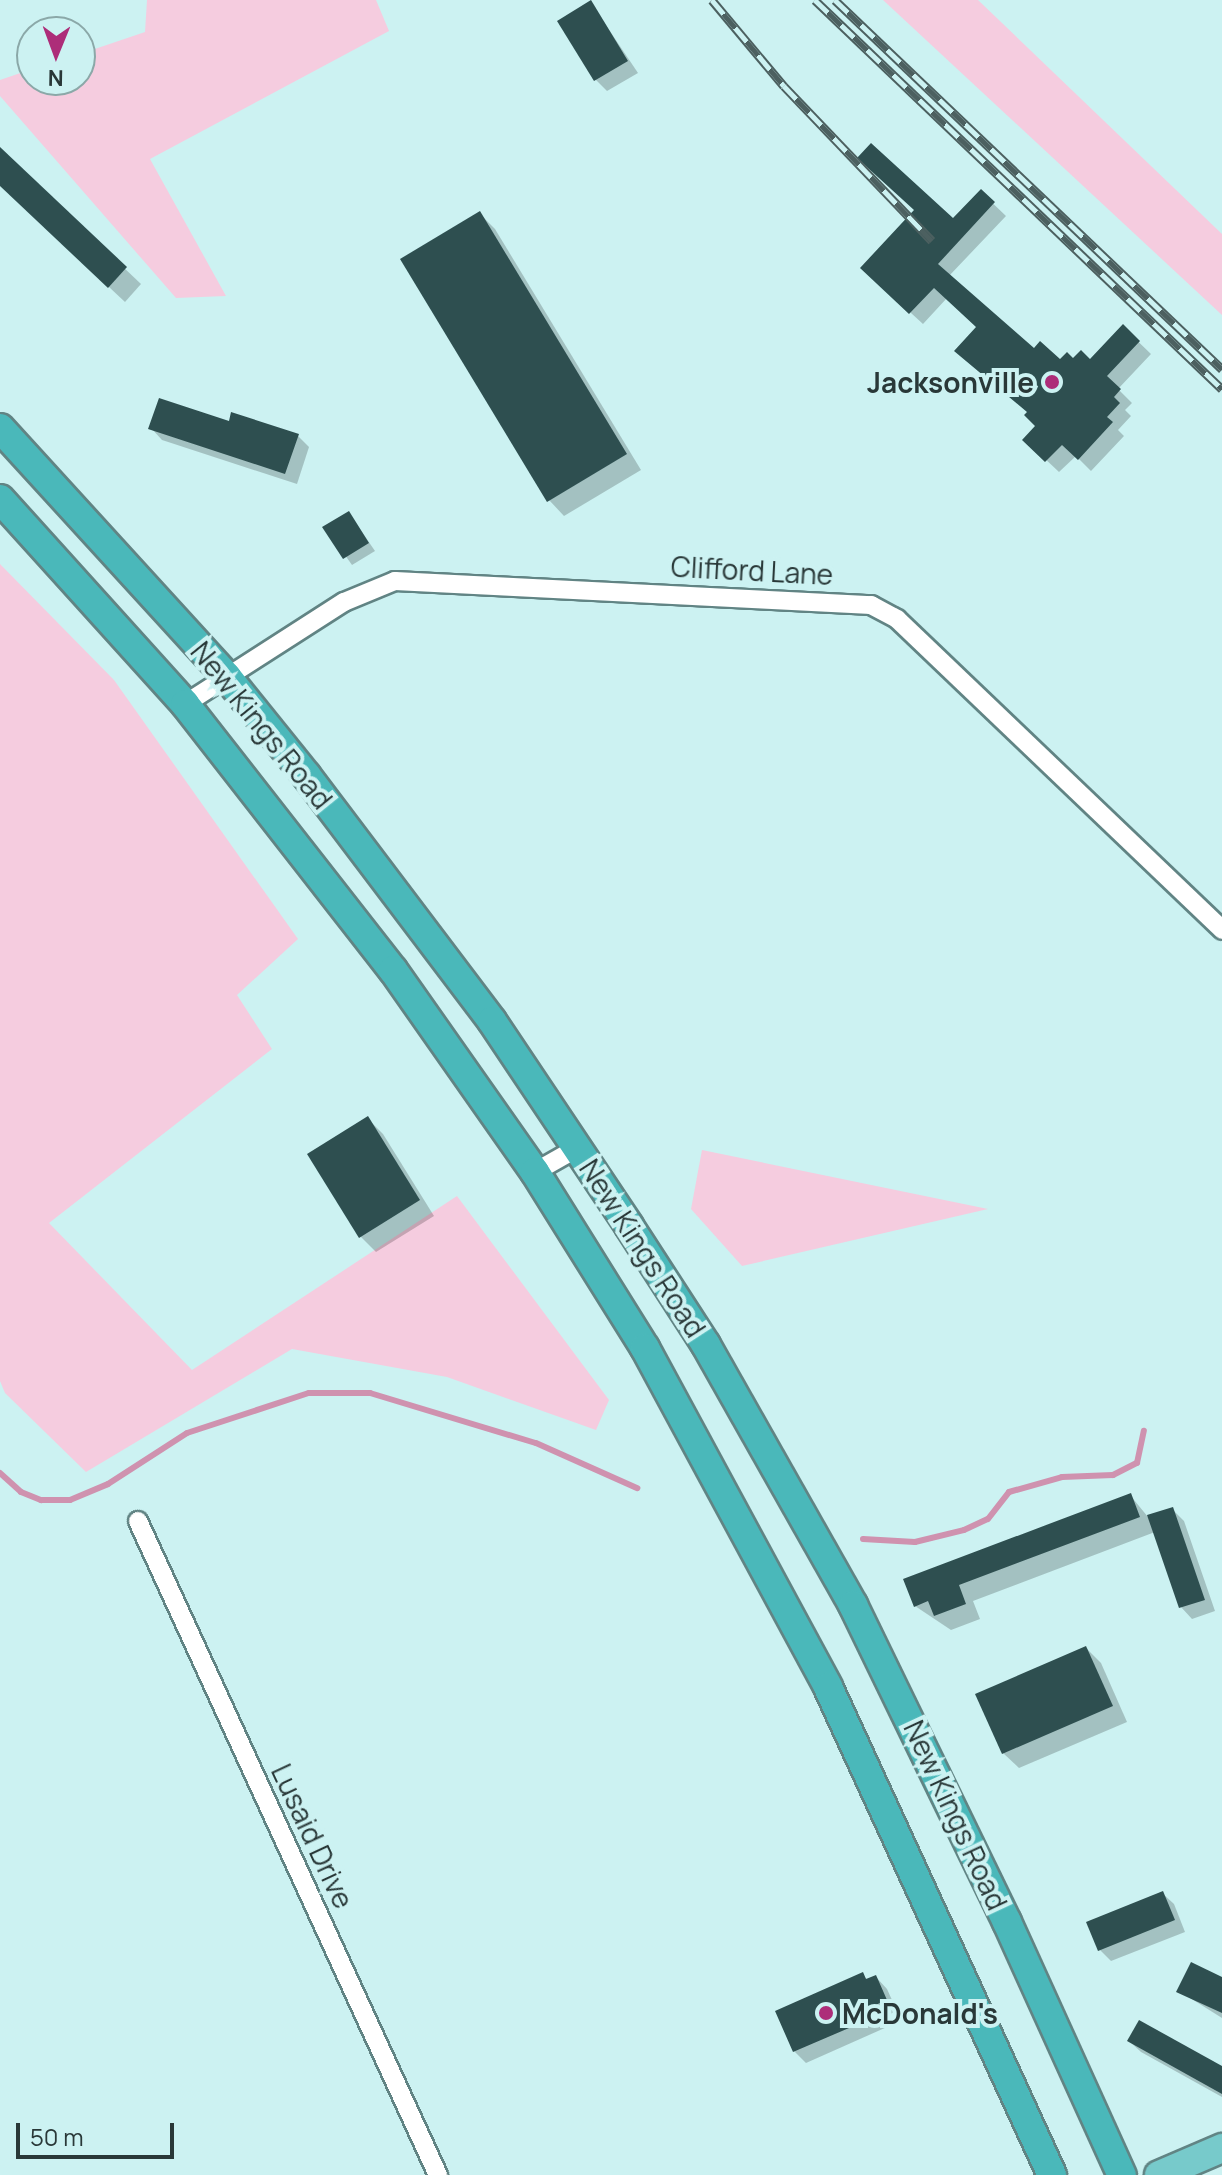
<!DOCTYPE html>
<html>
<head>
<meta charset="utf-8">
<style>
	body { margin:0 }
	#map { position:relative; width:1222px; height:2175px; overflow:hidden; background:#ccf2f2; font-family:Manrope,sans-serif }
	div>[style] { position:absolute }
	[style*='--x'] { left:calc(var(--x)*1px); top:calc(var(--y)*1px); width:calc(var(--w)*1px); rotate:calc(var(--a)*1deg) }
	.green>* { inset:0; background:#f5ccdf }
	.shadow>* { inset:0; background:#0003 }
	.stream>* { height:6px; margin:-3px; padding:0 3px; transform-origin:3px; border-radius:3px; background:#cf92af }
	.building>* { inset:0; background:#2e4f50 }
	.roads { filter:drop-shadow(2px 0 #618484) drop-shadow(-2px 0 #618484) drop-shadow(0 2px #618484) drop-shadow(0 -2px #618484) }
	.minor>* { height:18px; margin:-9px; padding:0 9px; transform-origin:9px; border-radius:9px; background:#fff }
	.primary>* { height:28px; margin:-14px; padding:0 14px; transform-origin:14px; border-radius:14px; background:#77cacb }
	.trunk>* { height:28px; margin:-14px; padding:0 14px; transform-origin:14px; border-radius:14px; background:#4ab8ba }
	.rail>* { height:9px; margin-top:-4.5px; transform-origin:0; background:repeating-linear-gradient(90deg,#ccf2f2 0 18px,#4c6060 0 36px); box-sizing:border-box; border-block:2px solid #4c6060 }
	.dots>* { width:22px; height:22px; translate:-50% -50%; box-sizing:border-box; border:4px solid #ccf2f2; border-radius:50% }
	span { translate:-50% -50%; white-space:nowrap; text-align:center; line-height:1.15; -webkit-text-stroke:8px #ccf2f2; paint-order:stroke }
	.poi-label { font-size:28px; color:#293838; font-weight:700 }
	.right { translate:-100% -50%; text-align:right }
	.left { translate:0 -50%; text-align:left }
	.street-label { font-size:28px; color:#293838 }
	.north { position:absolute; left:16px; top:16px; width:80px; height:80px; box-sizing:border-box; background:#ccf2f2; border:2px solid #8ba8a8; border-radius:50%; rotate:181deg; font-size:22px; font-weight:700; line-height:32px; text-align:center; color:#293838 }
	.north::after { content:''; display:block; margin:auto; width:28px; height:36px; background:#ad2d79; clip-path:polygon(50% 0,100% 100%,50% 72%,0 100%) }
	.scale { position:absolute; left:16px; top:2123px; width:158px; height:36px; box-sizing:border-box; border:4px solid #293838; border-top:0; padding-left:10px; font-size:24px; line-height:28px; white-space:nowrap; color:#293838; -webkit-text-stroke:6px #ccf2f2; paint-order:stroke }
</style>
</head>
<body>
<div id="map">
	<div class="green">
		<i style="clip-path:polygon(147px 0,376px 0,389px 31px,150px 159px,226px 296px,176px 298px,0 96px,0 80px,32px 69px,32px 80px,80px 80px,80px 54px,145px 32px)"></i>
		<i style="clip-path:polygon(883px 0,978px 0,1222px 234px,1222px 315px)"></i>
		<i style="clip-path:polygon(0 564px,114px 680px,298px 939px,237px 995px,272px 1049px,49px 1223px,192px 1370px,457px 1196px,609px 1400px,596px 1430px,447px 1377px,292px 1349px,86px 1472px,5px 1393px,0 1381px)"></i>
		<i style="clip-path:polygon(702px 1150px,988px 1209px,742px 1266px,691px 1209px)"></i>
	</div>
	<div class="shadow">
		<i style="clip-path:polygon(591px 3px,638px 73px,607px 91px,596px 80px)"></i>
		<i style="clip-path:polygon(0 150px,141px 284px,125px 302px,0 185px)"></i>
		<i style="clip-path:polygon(981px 192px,1006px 216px,949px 276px,1034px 351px,1060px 362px,1090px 362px,1123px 327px,1151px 354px,1118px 389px,1132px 403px,1125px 410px,1131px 416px,1118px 430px,1124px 436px,1091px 471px,1076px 456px,1059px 472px,1025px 440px,1037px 426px,1029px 413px,957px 351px,979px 328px,947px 298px,923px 324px,875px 280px,954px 221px)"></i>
		<i style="clip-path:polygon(480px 214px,495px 229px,641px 470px,564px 516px,549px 500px)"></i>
		<i style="clip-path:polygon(230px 423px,298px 436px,309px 447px,297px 484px,162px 440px,151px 428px)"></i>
		<i style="clip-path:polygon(349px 513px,375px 551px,352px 565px,325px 527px)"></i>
		<i style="clip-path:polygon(368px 1119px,383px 1134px,434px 1216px,376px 1252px,361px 1237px)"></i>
		<i style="clip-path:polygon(1130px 1495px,1148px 1517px,1172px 1509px,1184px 1521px,1215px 1611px,1192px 1619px,1181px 1607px,1155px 1532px,973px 1601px,980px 1619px,951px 1630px,915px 1606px)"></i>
		<i style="clip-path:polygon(1086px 1648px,1101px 1663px,1127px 1722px,1019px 1768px,1003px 1753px)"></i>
		<i style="clip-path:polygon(1162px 1893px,1174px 1904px,1185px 1932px,1111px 1961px,1100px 1950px)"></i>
		<i style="clip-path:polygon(862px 1975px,868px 1980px,876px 1977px,887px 1989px,897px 2011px,883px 2017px,887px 2027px,806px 2063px,794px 2051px)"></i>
		<i style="clip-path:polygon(1222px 1979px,1222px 2018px,1179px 1991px)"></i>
		<i style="clip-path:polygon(1129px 2041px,1222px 2068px,1222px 2097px,1141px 2052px)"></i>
	</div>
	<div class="stream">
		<i style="--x:0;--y:1473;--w:28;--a:42"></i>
		<i style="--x:21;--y:1492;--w:22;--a:22"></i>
		<i style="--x:41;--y:1500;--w:29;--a:0"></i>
		<i style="--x:70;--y:1500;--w:41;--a:-22.8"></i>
		<i style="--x:108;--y:1484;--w:94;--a:-32.8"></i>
		<i style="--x:187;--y:1433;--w:128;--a:-18.2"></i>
		<i style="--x:309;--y:1393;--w:61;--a:0"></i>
		<i style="--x:370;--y:1393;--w:173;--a:16.8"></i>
		<i style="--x:536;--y:1443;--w:111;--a:24"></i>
		<i style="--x:863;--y:1539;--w:52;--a:3.3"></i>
		<i style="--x:915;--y:1542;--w:50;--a:-13.8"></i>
		<i style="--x:964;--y:1530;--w:26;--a:-25"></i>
		<i style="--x:988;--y:1519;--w:34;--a:-52"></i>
		<i style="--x:1009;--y:1492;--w:55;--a:-15.8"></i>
		<i style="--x:1062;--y:1477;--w:51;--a:-2.2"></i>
		<i style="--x:1113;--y:1475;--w:27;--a:-27"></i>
		<i style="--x:1137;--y:1463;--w:33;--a:-78"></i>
	</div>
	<div class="building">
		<i style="clip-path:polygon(591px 0,628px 61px,594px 81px,557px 21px)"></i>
		<i style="clip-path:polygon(871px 143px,953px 218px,981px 189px,995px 202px,938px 264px,1034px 348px,1040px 341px,1060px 359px,1067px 352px,1073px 358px,1081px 350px,1090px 359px,1123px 324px,1140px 341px,1107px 376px,1121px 389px,1114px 397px,1120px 403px,1107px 417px,1113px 422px,1078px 460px,1062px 445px,1045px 462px,1022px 440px,1035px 426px,1024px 415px,1027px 412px,954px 351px,976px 327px,934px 288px,909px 314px,860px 268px,914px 210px,857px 158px)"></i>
		<i style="clip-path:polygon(0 147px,127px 267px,108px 288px,0 186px)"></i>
		<i style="clip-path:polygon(480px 211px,627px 454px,547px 502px,400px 259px)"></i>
		<i style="clip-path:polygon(159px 398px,229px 421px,231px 412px,299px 434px,285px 474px,148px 429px)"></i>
		<i style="clip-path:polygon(349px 511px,369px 543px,343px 559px,322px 527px)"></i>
		<i style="clip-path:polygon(368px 1116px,420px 1200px,359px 1238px,307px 1154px)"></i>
		<i style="clip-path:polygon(1131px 1493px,1140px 1517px,959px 1585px,966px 1604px,934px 1616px,928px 1601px,914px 1607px,903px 1579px)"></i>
		<i style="clip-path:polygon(1173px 1507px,1205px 1600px,1179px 1608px,1147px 1515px)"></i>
		<i style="clip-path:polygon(1086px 1646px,1113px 1706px,1002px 1754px,975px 1694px)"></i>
		<i style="clip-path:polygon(1163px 1891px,1175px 1920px,1098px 1951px,1086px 1922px)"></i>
		<i style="clip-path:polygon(1191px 1962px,1222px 1977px,1222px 2013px,1176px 1992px)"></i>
		<i style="clip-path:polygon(863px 1972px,866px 1979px,876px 1975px,887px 2000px,873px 2006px,877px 2016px,793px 2052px,775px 2011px)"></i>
		<i style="clip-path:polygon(1139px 2020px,1222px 2066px,1222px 2094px,1127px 2041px)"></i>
	</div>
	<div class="roads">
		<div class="minor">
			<i style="--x:185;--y:704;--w:189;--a:-32.7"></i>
			<i style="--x:344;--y:602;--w:55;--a:-22.4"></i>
			<i style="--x:395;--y:581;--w:477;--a:2.9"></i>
			<i style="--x:871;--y:605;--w:30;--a:28"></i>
			<i style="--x:897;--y:619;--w:450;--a:43.7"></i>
			<i style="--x:535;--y:1172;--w:51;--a:-29.6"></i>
			<i style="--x:138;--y:1521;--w:720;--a:65.36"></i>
		</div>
		<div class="primary">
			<i style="--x:1159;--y:2175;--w:69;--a:-23.2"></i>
		</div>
		<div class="trunk">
			<i style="--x:0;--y:428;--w:337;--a:47.6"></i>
			<i style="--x:227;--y:677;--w:126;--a:51.1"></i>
			<i style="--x:306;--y:775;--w:308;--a:52.9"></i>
			<i style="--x:492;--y:1021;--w:247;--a:56.2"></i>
			<i style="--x:629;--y:1226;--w:142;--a:57.1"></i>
			<i style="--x:706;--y:1345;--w:299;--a:60.5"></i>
			<i style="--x:853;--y:1605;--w:352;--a:64.1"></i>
			<i style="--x:1007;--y:1922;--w:278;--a:65.6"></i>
			<i style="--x:0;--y:499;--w:276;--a:47.9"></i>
			<i style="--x:185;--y:704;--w:338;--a:52"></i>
			<i style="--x:393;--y:970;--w:247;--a:54.9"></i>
			<i style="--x:535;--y:1172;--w:208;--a:58"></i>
			<i style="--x:645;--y:1348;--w:385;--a:61.6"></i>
			<i style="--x:828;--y:1687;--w:537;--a:65.34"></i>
		</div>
	</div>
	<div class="rail">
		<i style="--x:712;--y:0;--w:112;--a:50.1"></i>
		<i style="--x:784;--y:86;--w:214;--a:46.3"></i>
		<i style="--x:815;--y:0;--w:563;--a:43.7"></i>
		<i style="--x:835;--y:0;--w:535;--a:43.64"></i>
	</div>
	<div class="dots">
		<i style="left:1052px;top:382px;background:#ad2d79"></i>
		<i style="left:826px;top:2013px;background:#ad2d79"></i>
	</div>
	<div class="poi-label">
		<span class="right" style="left:1034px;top:382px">Jacksonville</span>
		<span class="left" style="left:842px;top:2013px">McDonald's</span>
	</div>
	<div class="street-label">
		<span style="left:752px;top:570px;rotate:3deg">Clifford Lane</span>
		<span style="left:262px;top:725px;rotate:51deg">New Kings Road</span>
		<span style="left:643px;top:1248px;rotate:57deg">New Kings Road</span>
		<span style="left:956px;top:1815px;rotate:65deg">New Kings Road</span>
		<span style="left:313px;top:1836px;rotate:65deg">Lusaid Drive</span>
	</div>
	<div class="north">N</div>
	<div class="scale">50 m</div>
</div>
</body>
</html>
